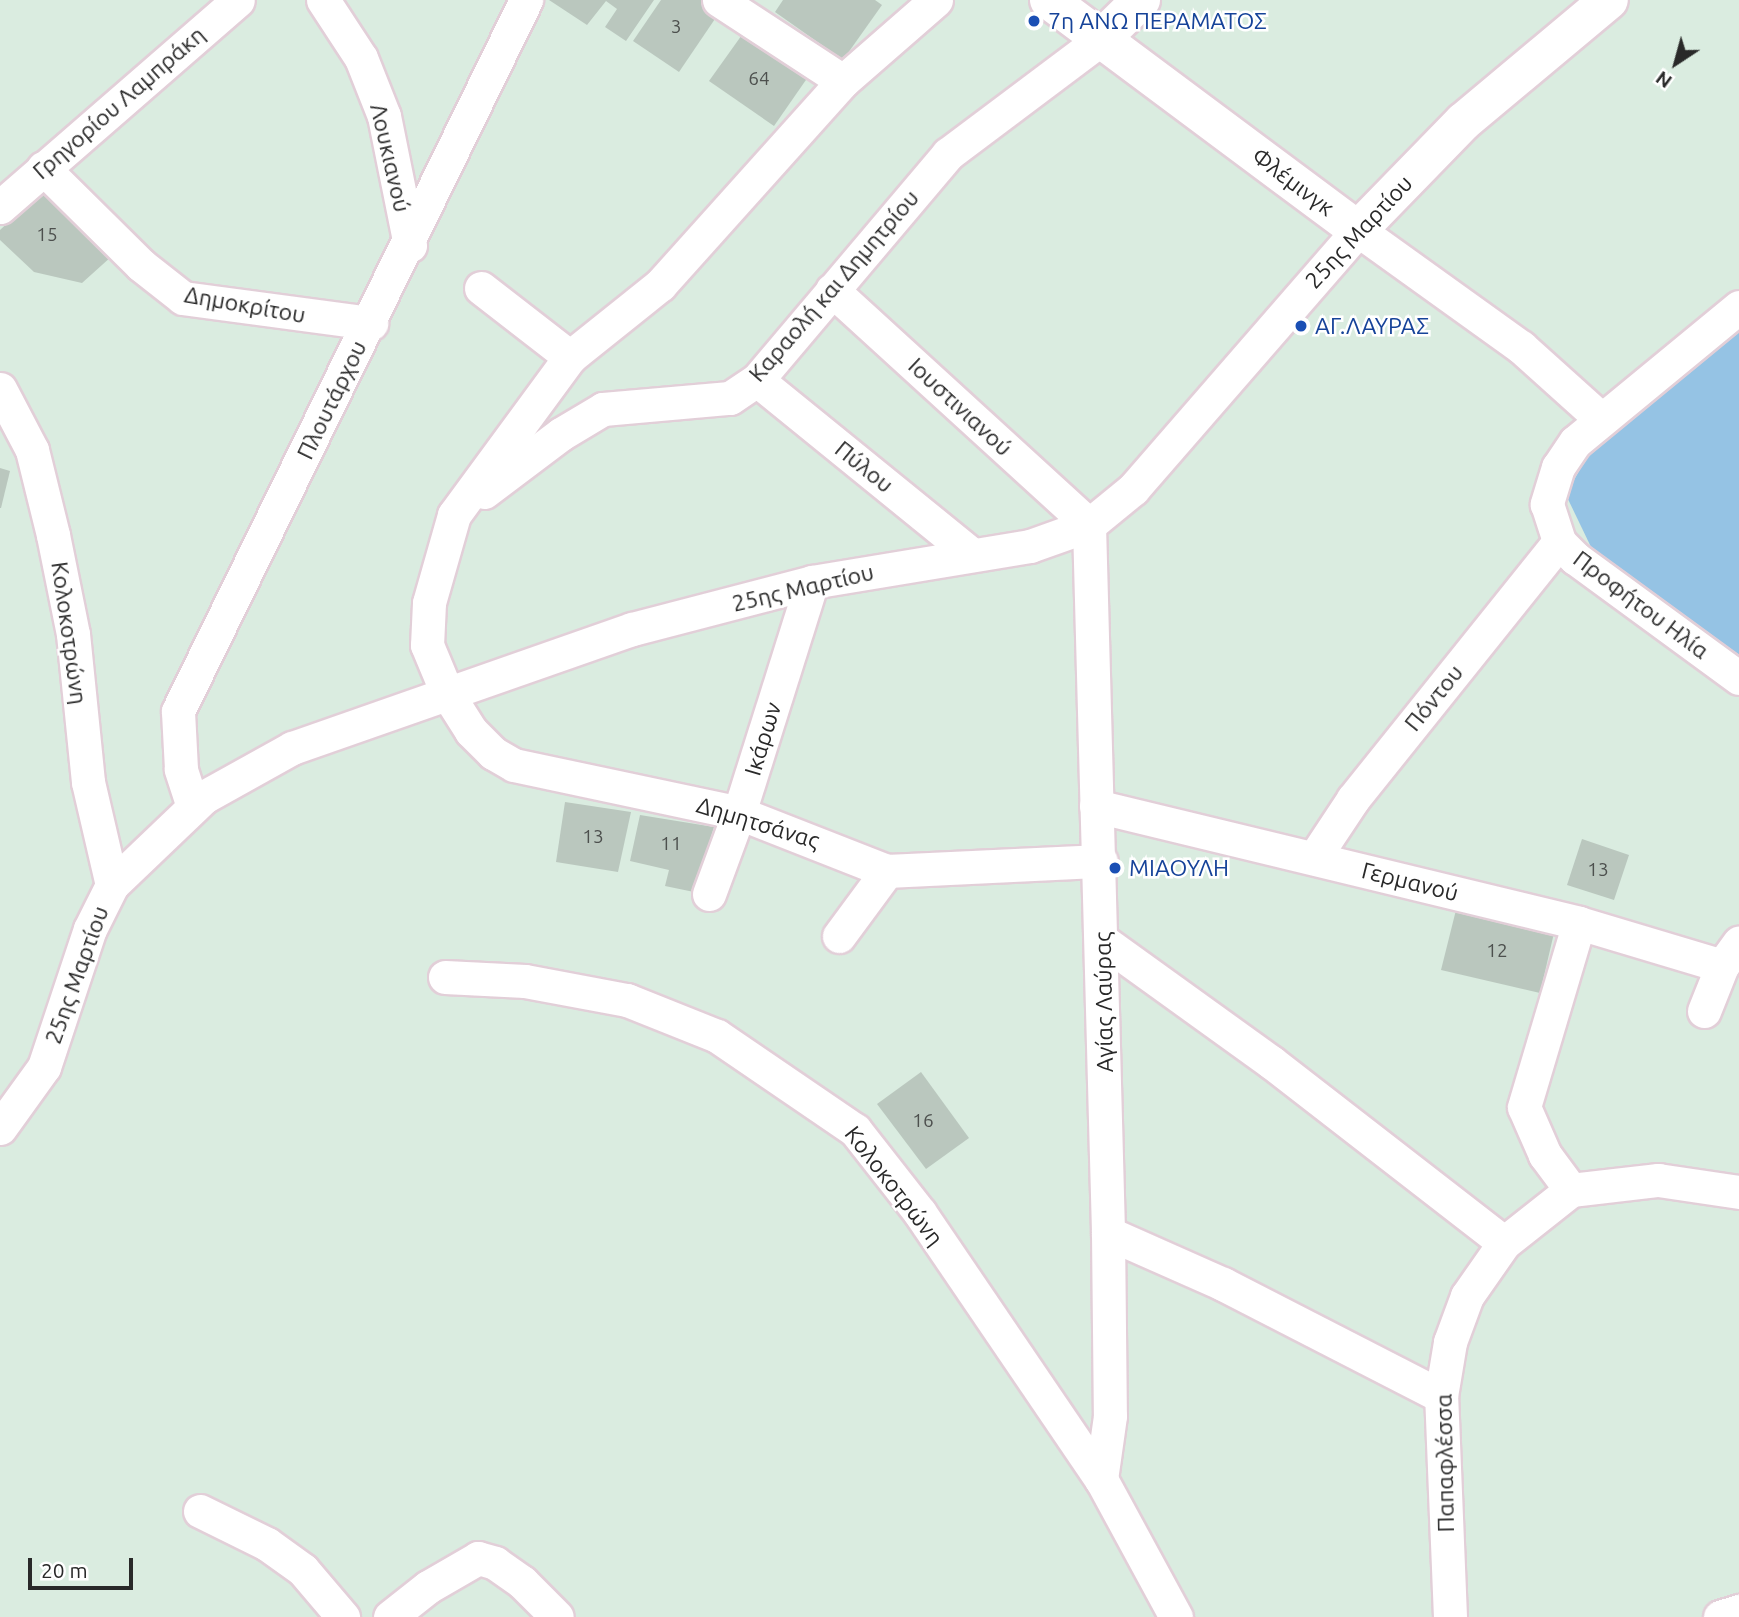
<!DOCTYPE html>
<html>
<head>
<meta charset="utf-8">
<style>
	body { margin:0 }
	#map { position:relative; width:1739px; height:1617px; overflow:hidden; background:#daece0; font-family:Ubuntu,sans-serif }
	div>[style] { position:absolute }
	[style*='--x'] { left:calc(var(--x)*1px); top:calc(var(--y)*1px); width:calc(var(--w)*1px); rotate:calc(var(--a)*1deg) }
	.green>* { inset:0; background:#95c3e4 }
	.building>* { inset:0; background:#bac7be }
	.roads { filter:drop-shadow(2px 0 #e2cfd8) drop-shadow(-2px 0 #e2cfd8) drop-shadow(0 2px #e2cfd8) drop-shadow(0 -2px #e2cfd8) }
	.street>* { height:33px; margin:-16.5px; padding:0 16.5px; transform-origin:16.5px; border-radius:16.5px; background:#fff }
	.secondary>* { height:38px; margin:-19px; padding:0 19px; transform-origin:19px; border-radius:19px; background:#fff }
	.dots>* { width:19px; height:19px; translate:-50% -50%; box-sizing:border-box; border:4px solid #fff; border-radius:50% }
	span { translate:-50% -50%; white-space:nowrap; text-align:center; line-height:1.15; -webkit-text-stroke:5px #fff; paint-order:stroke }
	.number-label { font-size:19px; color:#4d504e }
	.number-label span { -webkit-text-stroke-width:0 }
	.transit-label { font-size:23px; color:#164399 }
	.left { translate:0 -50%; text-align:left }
	.street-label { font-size:23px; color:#292929 }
	.north { position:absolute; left:1641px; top:28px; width:70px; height:70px; -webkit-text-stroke:5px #fff; paint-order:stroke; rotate:216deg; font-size:19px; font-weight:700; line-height:28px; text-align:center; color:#292929 }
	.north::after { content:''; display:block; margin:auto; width:24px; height:32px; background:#292929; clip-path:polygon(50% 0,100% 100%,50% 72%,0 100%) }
	.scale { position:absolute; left:28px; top:1558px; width:105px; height:32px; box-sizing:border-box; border:4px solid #292929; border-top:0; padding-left:9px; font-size:21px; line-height:24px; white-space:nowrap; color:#292929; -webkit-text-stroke:5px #fff; paint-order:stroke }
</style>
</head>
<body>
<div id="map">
	<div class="green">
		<i style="clip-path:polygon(1739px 326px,1739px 655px,1591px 547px,1566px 495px,1587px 456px)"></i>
	</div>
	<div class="building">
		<i style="clip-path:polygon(549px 0,654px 0,626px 41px,605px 27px,617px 9px,606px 1px,587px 25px)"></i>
		<i style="clip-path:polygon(661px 0,701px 0,719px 13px,679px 72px,633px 41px)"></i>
		<i style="clip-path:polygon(783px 0,875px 0,882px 5px,843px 60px,775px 12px)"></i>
		<i style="clip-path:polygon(744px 32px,808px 77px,774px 126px,709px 81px)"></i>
		<i style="clip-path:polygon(48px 186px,112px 256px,82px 283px,34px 272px,0 240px,0 230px)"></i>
		<i style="clip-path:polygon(0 468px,10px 471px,1px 508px,0 508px)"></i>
		<i style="clip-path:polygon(565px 802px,631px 812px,618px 872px,556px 862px)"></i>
		<i style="clip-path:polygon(640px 815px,714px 827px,694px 892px,665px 886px,669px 870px,630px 861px)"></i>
		<i style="clip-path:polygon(1582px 839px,1629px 855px,1614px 900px,1567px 885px)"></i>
		<i style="clip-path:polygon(1456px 910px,1554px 933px,1540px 993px,1441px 970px)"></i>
		<i style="clip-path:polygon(921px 1072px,969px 1138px,926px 1169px,877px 1104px)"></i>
	</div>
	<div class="roads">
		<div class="street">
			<i style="--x:323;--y:0;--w:69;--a:56.8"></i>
			<i style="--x:361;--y:58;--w:62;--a:68.4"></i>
			<i style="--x:384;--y:116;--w:132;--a:78.6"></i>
			<i style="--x:719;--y:0;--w:148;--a:33.2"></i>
			<i style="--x:936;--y:0;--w:123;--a:138.9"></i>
			<i style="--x:843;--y:81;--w:274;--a:131.9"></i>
			<i style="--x:660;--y:285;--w:115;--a:141.3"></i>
			<i style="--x:570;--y:357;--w:196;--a:126.3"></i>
			<i style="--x:454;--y:515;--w:91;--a:105.9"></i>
			<i style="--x:429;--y:603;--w:42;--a:92.7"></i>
			<i style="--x:427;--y:645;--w:52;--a:67.4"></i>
			<i style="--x:447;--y:693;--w:45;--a:57.7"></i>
			<i style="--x:471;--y:731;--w:31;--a:45"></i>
			<i style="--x:493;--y:753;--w:24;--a:30"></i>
			<i style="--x:514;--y:765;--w:230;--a:12"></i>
			<i style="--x:739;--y:813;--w:159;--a:21.4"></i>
			<i style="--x:887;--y:871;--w:214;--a:-2.7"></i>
			<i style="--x:43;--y:168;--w:138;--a:44.7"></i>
			<i style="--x:141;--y:265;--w:53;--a:38.2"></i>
			<i style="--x:183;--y:298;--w:190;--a:7.6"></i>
			<i style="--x:0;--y:207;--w:315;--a:-41"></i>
			<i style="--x:481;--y:288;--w:113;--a:37.8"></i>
			<i style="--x:832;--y:290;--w:348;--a:42.4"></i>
			<i style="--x:1739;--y:307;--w:212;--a:140.5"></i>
			<i style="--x:1575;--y:442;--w:30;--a:124"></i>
			<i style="--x:1558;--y:467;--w:39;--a:107"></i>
			<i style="--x:1547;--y:504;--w:40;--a:72"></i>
			<i style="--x:1559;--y:542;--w:23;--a:45"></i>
			<i style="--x:1575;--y:558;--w:203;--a:36.2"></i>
			<i style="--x:757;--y:380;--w:276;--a:39.1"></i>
			<i style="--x:0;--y:389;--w:69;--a:62.3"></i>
			<i style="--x:32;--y:450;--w:88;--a:76.1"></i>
			<i style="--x:53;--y:535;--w:101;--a:78.6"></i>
			<i style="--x:73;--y:634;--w:149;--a:84.2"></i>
			<i style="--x:88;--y:782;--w:106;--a:76.9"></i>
			<i style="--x:484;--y:492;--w:96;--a:-37"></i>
			<i style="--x:561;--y:434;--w:49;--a:-30.8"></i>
			<i style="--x:603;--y:409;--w:127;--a:-5"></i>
			<i style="--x:730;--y:398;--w:32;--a:-34"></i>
			<i style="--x:757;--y:380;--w:296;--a:-49.8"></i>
			<i style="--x:948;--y:154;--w:191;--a:-36.9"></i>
			<i style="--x:1089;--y:525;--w:708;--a:88.46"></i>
			<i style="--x:1108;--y:1233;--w:183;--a:89.4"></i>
			<i style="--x:1110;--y:1416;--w:64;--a:98.1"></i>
			<i style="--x:1096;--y:806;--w:497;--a:13.6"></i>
			<i style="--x:1579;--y:923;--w:149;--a:16.7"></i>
			<i style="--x:193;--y:807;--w:40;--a:-108"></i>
			<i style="--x:181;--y:769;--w:58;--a:-93"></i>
			<i style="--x:178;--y:711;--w:792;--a:-63.92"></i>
			<i style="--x:1314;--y:858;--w:71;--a:-56.5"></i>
			<i style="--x:1353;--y:799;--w:329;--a:-51.3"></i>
			<i style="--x:709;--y:894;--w:86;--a:-69.7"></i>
			<i style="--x:739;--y:813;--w:242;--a:-72.5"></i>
			<i style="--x:839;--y:936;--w:81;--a:-53.6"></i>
			<i style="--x:1103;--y:941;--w:207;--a:35.8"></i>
			<i style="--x:1271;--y:1062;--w:295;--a:37.8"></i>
			<i style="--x:445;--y:977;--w:80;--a:2.9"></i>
			<i style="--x:525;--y:981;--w:104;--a:10.6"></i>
			<i style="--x:627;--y:1000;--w:97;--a:21.8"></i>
			<i style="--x:717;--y:1036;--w:167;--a:34.3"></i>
			<i style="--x:855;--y:1130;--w:105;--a:51.9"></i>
			<i style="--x:920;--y:1213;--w:322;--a:55.8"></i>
			<i style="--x:1101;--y:1479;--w:157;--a:61.5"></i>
			<i style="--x:1704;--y:1011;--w:48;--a:-68.2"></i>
			<i style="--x:1722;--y:966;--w:29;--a:-54"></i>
			<i style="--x:0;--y:1128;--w:75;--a:-54.2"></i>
			<i style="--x:44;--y:1067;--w:145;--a:-71.6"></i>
			<i style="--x:90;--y:929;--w:49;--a:-63.4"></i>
			<i style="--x:112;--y:885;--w:127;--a:-43.7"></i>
			<i style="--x:204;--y:797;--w:101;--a:-29.1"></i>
			<i style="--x:292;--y:748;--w:360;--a:-19.3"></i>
			<i style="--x:632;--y:629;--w:186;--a:-14.6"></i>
			<i style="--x:812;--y:582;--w:221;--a:-9.4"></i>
			<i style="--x:1030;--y:546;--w:63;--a:-19.6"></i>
			<i style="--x:1089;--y:525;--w:57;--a:-39.3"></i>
			<i style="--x:1133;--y:489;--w:343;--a:-49"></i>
			<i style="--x:1358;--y:230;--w:201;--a:35.7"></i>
			<i style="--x:1521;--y:347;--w:108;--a:42"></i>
			<i style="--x:1571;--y:1190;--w:44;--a:-126.6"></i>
			<i style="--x:1545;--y:1155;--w:52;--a:-113.6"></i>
			<i style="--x:1524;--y:1107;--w:192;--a:-73.4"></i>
			<i style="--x:1108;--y:1233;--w:126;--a:23.9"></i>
			<i style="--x:1223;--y:1284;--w:245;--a:27.2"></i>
			<i style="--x:200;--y:1511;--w:75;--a:26.2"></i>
			<i style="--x:267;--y:1544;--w:44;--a:35.8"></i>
			<i style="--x:303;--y:1570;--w:62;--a:49.6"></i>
			<i style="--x:390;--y:1617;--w:48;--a:-38.3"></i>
			<i style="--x:428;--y:1587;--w:58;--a:-30.1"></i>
			<i style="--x:478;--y:1558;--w:18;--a:16"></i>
			<i style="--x:495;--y:1563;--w:33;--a:35"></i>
			<i style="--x:522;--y:1582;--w:49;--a:45"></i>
			<i style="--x:1450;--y:1617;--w:221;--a:-92.3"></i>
			<i style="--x:1441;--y:1396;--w:55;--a:-80.5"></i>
			<i style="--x:1450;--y:1342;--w:49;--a:-69.7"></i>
			<i style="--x:1467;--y:1296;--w:65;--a:-55.1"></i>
			<i style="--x:1504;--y:1243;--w:85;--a:-38.3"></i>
			<i style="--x:1571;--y:1190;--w:88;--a:-6.6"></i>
			<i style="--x:1658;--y:1180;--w:82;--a:8.4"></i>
			<i style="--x:1720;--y:1617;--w:20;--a:-18"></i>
		</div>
		<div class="secondary">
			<i style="--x:1049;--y:0;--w:385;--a:36.7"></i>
			<i style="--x:1358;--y:230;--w:151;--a:-45.8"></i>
			<i style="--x:1463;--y:122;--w:190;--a:-39.9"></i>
			<i style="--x:1101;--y:39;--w:56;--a:-44.3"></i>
		</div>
	</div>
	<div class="dots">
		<i style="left:1034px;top:21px;background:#1a4fb4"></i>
		<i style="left:1301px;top:326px;background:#1a4fb4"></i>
		<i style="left:1115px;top:868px;background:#1a4fb4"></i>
	</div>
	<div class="number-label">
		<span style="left:676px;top:27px">3</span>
		<span style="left:759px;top:79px">64</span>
		<span style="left:47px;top:235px">15</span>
		<span style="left:593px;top:837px">13</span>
		<span style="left:671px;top:844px">11</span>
		<span style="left:1598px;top:870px">13</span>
		<span style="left:1497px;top:951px">12</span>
		<span style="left:923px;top:1121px">16</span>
	</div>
	<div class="transit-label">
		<span class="left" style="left:1048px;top:21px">7η ΑΝΩ ΠΕΡΑΜΑΤΟΣ</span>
		<span class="left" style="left:1315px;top:326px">ΑΓ.ΛΑΥΡΑΣ</span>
		<span class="left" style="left:1129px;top:868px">ΜΙΑΟΥΛΗ</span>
	</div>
	<div class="street-label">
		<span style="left:119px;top:103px;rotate:-41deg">Γρηγορίου Λαμπράκη</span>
		<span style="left:390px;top:158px;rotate:77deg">Λουκιανού</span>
		<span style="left:1293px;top:182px;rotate:37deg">Φλέμινγκ</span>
		<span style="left:1359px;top:232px;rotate:-47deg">25ης Μαρτίου</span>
		<span style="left:834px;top:286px;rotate:-49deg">Καραολή και Δημητρίου</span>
		<span style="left:245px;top:305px;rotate:10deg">Δημοκρίτου</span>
		<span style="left:332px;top:400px;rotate:-64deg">Πλουτάρχου</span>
		<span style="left:960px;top:407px;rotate:43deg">Ιουστινιανού</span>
		<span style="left:864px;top:467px;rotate:39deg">Πύλου</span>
		<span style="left:803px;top:588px;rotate:-13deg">25ης Μαρτίου</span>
		<span style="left:1641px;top:605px;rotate:37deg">Προφήτου Ηλία</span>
		<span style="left:69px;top:633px;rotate:82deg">Κολοκοτρώνη</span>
		<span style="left:1434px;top:698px;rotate:-51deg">Πόντου</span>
		<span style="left:763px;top:739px;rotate:-73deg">Ικάρων</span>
		<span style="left:758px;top:823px;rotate:17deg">Δημητσάνας</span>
		<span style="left:1410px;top:882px;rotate:14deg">Γερμανού</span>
		<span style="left:77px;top:975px;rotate:-70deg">25ης Μαρτίου</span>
		<span style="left:1104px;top:1002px;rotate:-91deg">Αγίας Λαύρας</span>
		<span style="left:894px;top:1186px;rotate:52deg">Κολοκοτρώνη</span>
		<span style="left:1445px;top:1463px;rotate:-91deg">Παπαφλέσσα</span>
	</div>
	<div class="north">N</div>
	<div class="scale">20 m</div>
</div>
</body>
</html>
